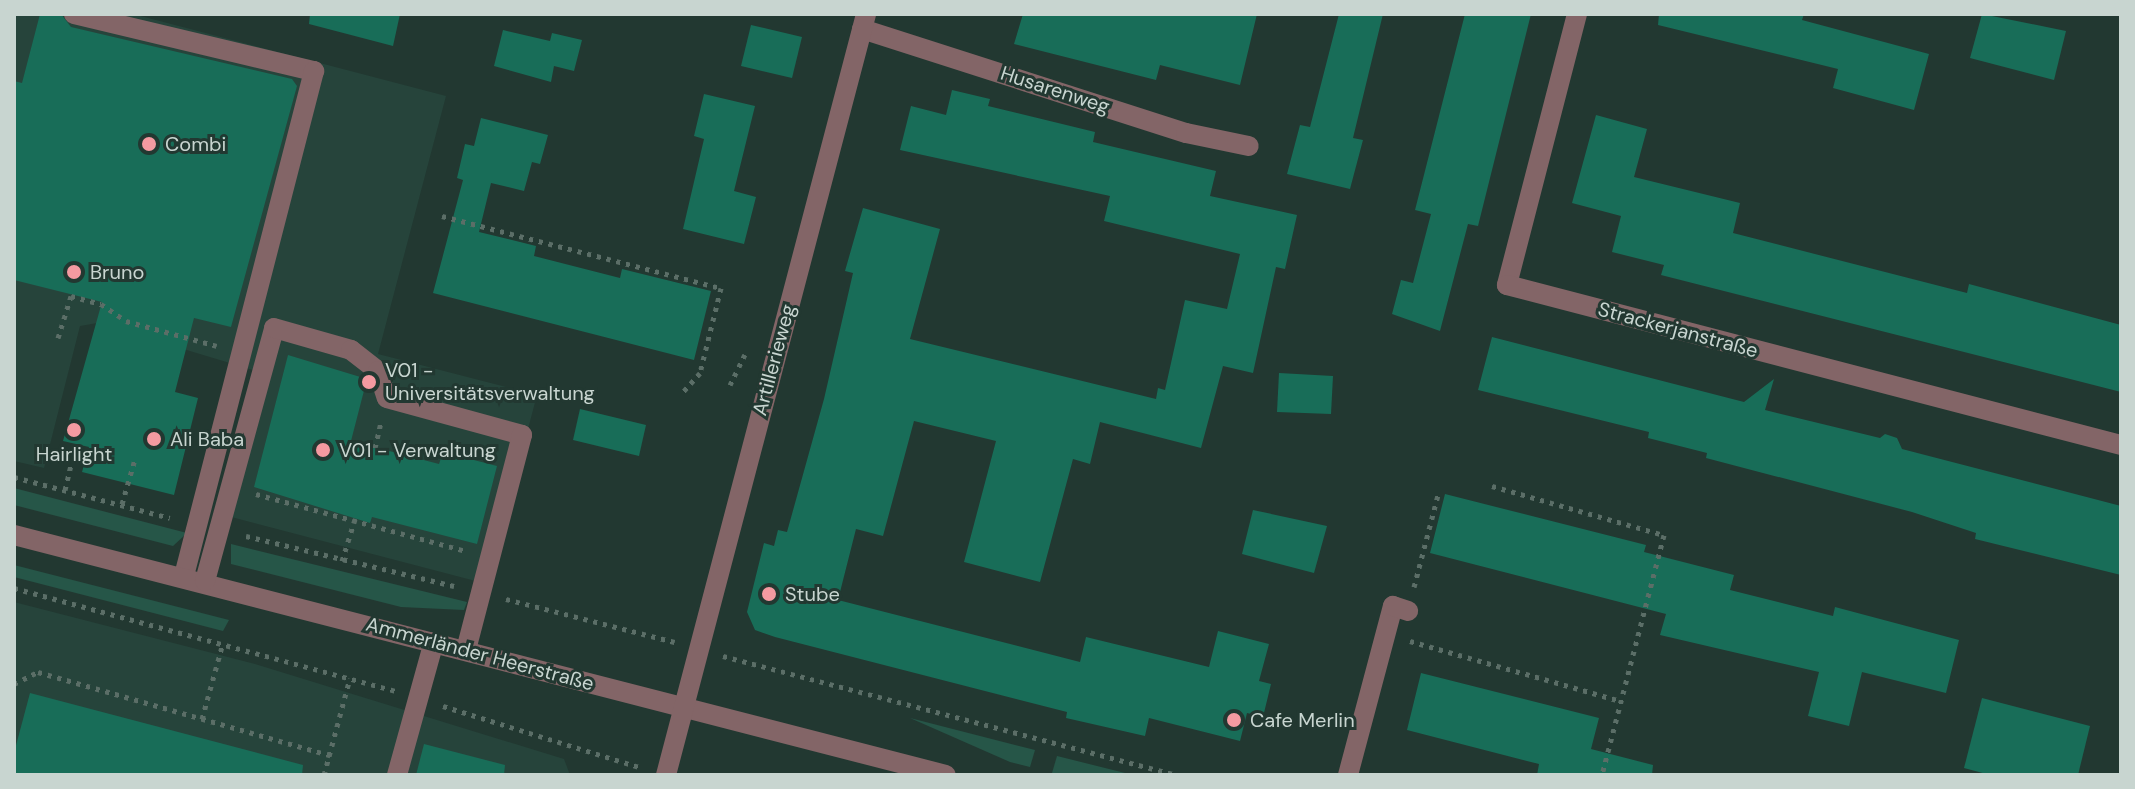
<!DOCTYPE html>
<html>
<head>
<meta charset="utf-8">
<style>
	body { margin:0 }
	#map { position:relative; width:2135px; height:789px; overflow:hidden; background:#223831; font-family:"DM Sans",sans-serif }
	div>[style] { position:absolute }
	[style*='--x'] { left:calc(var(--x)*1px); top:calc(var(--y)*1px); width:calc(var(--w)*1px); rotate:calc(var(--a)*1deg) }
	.built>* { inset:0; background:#26443b }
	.green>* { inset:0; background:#265648 }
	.building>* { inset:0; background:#186d58 }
	.path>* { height:5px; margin-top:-2.5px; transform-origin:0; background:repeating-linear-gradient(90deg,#5b6e67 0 4px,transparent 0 10px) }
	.minor>* { height:20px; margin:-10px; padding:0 10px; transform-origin:10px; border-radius:10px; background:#836567 }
	.dots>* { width:22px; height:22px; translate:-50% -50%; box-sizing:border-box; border:4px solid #223831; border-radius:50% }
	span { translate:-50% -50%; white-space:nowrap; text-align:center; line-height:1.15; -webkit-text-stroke:6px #223831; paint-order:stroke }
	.street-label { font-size:20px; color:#c8d5d0 }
	.poi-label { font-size:20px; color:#c8d5d0 }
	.left { translate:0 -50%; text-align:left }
	.frame { position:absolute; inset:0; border:16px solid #c8d5d0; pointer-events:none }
</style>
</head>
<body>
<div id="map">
	<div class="built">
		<i style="clip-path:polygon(14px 14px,133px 14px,446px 96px,378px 354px,537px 395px,487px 584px,216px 513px,253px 370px,97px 323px,80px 326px,44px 468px,14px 461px)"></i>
		<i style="clip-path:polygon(14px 602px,255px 664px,564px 759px,570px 775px,14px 775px)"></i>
	</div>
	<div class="green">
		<i style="clip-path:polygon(14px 488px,187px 533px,173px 546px,14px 505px)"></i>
		<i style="clip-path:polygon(231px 544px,467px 602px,464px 610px,401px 607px,231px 564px)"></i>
		<i style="clip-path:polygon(14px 565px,229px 620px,223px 631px,14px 577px)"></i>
		<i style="clip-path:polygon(910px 718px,1035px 750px,1030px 767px,1010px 762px)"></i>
		<i style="clip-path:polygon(1057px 756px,1133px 775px,1061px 775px,1052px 773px)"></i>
	</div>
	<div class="building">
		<i style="clip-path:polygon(40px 14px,61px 14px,71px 27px,292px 79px,297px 86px,231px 327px,194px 318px,175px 392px,198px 398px,174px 495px,82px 472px,89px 447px,63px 441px,102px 302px,14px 280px,14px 81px,22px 83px)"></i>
		<i style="clip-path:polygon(310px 14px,400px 14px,393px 46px,309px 24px)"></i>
		<i style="clip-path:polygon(1023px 14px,1257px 14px,1240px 85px,1160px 65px,1156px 80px,1014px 44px)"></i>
		<i style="clip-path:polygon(1339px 14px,1383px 14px,1353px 138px,1363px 140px,1350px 189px,1287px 174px,1300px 125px,1310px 127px)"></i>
		<i style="clip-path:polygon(1465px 14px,1531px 14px,1478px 226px,1468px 224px,1440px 331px,1392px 314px,1401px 280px,1413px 283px,1431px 214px,1415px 210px)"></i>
		<i style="clip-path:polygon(1659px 14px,1804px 14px,1802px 20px,1929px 54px,1914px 110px,1833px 88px,1838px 69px,1658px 25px)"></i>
		<i style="clip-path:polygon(1982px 14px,2066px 31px,2054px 80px,1970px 58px)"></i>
		<i style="clip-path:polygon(751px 25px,802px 37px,792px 78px,741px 66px)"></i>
		<i style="clip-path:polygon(503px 30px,550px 41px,552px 33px,582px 40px,574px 71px,554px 66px,551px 82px,494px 66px)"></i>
		<i style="clip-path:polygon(952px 90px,990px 99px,988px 106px,1095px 132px,1093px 142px,1216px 171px,1210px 196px,1297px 215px,1285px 269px,1276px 267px,1253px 373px,1223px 366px,1201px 448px,1100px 422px,1090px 464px,1073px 459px,1040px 582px,964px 562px,996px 441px,914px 421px,883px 536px,856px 529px,838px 600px,1080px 662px,1086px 637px,1209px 667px,1218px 631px,1269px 644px,1259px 681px,1271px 684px,1263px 717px,1247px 713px,1240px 741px,1149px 718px,1145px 736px,1066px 718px,1067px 712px,775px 637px,755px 630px,747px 612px,764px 543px,774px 546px,778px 530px,787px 532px,824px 399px,853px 273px,845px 271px,863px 208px,940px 229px,910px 339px,1156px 399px,1158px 388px,1165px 390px,1185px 300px,1227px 309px,1240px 254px,1104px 221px,1110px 196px,900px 150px,911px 106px,946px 115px)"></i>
		<i style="clip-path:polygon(704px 94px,755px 106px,734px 191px,756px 197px,744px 244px,683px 229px,704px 139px,694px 136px)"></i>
		<i style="clip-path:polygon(1596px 115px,1647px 129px,1634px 177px,1740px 203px,1733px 233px,1967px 293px,1969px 284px,2121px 325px,2121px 392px,1661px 275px,1664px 265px,1612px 252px,1621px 216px,1572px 203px)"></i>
		<i style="clip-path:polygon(481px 118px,548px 135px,540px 164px,532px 162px,524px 191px,491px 183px,479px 232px,536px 246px,534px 256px,620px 278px,622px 269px,711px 291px,694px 360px,433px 293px,463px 180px,457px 178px,465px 144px,474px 146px)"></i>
		<i style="clip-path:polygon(1492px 337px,1744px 402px,1774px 379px,1765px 410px,1880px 438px,1885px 434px,1897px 438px,1902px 449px,2121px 506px,2121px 575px,1975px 539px,1976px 533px,1912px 512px,1706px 458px,1707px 453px,1648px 438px,1649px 432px,1478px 390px)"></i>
		<i style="clip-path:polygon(288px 355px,367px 379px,351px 441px,439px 464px,443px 452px,497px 466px,477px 544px,372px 517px,370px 523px,254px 487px)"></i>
		<i style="clip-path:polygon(1279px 373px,1333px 376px,1331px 414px,1277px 412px)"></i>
		<i style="clip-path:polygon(580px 409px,646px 425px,639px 456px,573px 440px)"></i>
		<i style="clip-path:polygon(1445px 494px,1646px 545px,1644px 552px,1734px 575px,1730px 590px,1833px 616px,1835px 607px,1959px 640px,1946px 693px,1862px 672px,1849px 726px,1808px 716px,1819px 672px,1660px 635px,1666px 614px,1430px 553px)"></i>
		<i style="clip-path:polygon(1253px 510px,1327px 526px,1314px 573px,1242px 554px)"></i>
		<i style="clip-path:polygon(1421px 673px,1599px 718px,1591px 749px,1653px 765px,1652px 775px,1537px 775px,1539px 764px,1407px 730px)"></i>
		<i style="clip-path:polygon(30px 693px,303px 765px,302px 775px,14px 775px,14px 753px)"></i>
		<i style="clip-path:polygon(1982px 698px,2090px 726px,2078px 775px,1990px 775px,1964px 768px)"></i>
		<i style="clip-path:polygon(424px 744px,505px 765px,504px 775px,416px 775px)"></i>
	</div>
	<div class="path">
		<i style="--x:442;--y:216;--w:288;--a:14.5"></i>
		<i style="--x:721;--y:288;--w:88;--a:103.9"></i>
		<i style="--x:700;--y:373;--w:25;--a:132"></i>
		<i style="--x:58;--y:338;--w:44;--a:-72.8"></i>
		<i style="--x:71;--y:296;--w:31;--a:15"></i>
		<i style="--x:101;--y:304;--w:30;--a:34"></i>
		<i style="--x:126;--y:321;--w:94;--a:15.4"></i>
		<i style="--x:730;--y:385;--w:34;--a:-64"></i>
		<i style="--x:375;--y:448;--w:27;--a:-77"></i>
		<i style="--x:14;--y:477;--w:161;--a:14.7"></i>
		<i style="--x:1492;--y:486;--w:179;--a:15.9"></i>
		<i style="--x:1664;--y:535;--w:248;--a:104.5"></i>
		<i style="--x:65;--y:490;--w:47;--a:-76.6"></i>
		<i style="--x:256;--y:494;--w:218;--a:15.2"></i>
		<i style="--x:122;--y:504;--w:47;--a:-73.9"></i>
		<i style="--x:246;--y:536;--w:214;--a:13.5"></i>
		<i style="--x:342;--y:561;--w:44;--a:-72.8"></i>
		<i style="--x:1414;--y:587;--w:99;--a:-75.4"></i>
		<i style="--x:14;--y:588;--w:395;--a:15.1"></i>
		<i style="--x:506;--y:599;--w:174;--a:14.3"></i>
		<i style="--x:1410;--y:641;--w:218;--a:15.9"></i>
		<i style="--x:723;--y:656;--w:467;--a:14.7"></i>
		<i style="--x:14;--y:684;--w:27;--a:-27"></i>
		<i style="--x:38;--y:672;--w:304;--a:15.9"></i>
		<i style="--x:443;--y:706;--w:205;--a:17.3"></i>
		<i style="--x:202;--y:719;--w:79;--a:-74.6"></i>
		<i style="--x:324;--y:775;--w:100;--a:-75"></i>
	</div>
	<div class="minor">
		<i style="--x:74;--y:14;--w:247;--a:13.4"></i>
		<i style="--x:314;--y:71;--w:521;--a:104.44"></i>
		<i style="--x:1577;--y:14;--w:280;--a:104.5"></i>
		<i style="--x:1507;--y:285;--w:635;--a:14.61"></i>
		<i style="--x:862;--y:29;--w:340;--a:17.8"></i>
		<i style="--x:1186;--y:133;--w:64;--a:11.7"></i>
		<i style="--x:14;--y:535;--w:962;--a:14.44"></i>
		<i style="--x:205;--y:581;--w:262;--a:-74.7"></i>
		<i style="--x:274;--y:328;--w:80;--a:15.9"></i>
		<i style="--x:351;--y:350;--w:34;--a:38"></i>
		<i style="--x:378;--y:371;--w:28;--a:72"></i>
		<i style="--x:387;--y:398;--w:140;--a:15.3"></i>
		<i style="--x:522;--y:435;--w:222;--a:104.6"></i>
		<i style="--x:397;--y:775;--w:138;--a:-74.5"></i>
		<i style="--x:666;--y:775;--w:787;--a:-75.27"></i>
		<i style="--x:1348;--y:775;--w:175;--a:-75.1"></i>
		<i style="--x:1393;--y:606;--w:16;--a:18"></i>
	</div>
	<div class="dots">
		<i style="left:149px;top:144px;background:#f49aa1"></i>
		<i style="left:74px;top:272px;background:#f49aa1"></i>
		<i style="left:369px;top:382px;background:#f49aa1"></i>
		<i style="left:74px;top:430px;background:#f49aa1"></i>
		<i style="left:154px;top:439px;background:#f49aa1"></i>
		<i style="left:323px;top:450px;background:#f49aa1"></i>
		<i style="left:769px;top:594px;background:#f49aa1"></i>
		<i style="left:1234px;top:720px;background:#f49aa1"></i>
	</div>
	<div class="street-label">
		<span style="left:1055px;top:90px;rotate:18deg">Husarenweg</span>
		<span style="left:1678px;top:330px;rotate:15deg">Strackerjanstraße</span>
		<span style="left:774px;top:360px;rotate:-75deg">Artillerieweg</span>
		<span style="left:480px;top:654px;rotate:15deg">Ammerländer Heerstraße</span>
	</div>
	<div class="poi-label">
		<span class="left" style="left:165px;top:144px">Combi</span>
		<span class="left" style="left:90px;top:272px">Bruno</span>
		<span class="left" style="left:385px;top:382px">V01 -<br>Universitätsverwaltung</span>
		<span class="left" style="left:170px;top:439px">Ali Baba</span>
		<span class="left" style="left:339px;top:450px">V01 - Verwaltung</span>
		<span style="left:74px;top:454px">Hairlight</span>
		<span class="left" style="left:785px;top:594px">Stube</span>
		<span class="left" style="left:1250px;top:720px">Cafe Merlin</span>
	</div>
	<div class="frame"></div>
</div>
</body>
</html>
